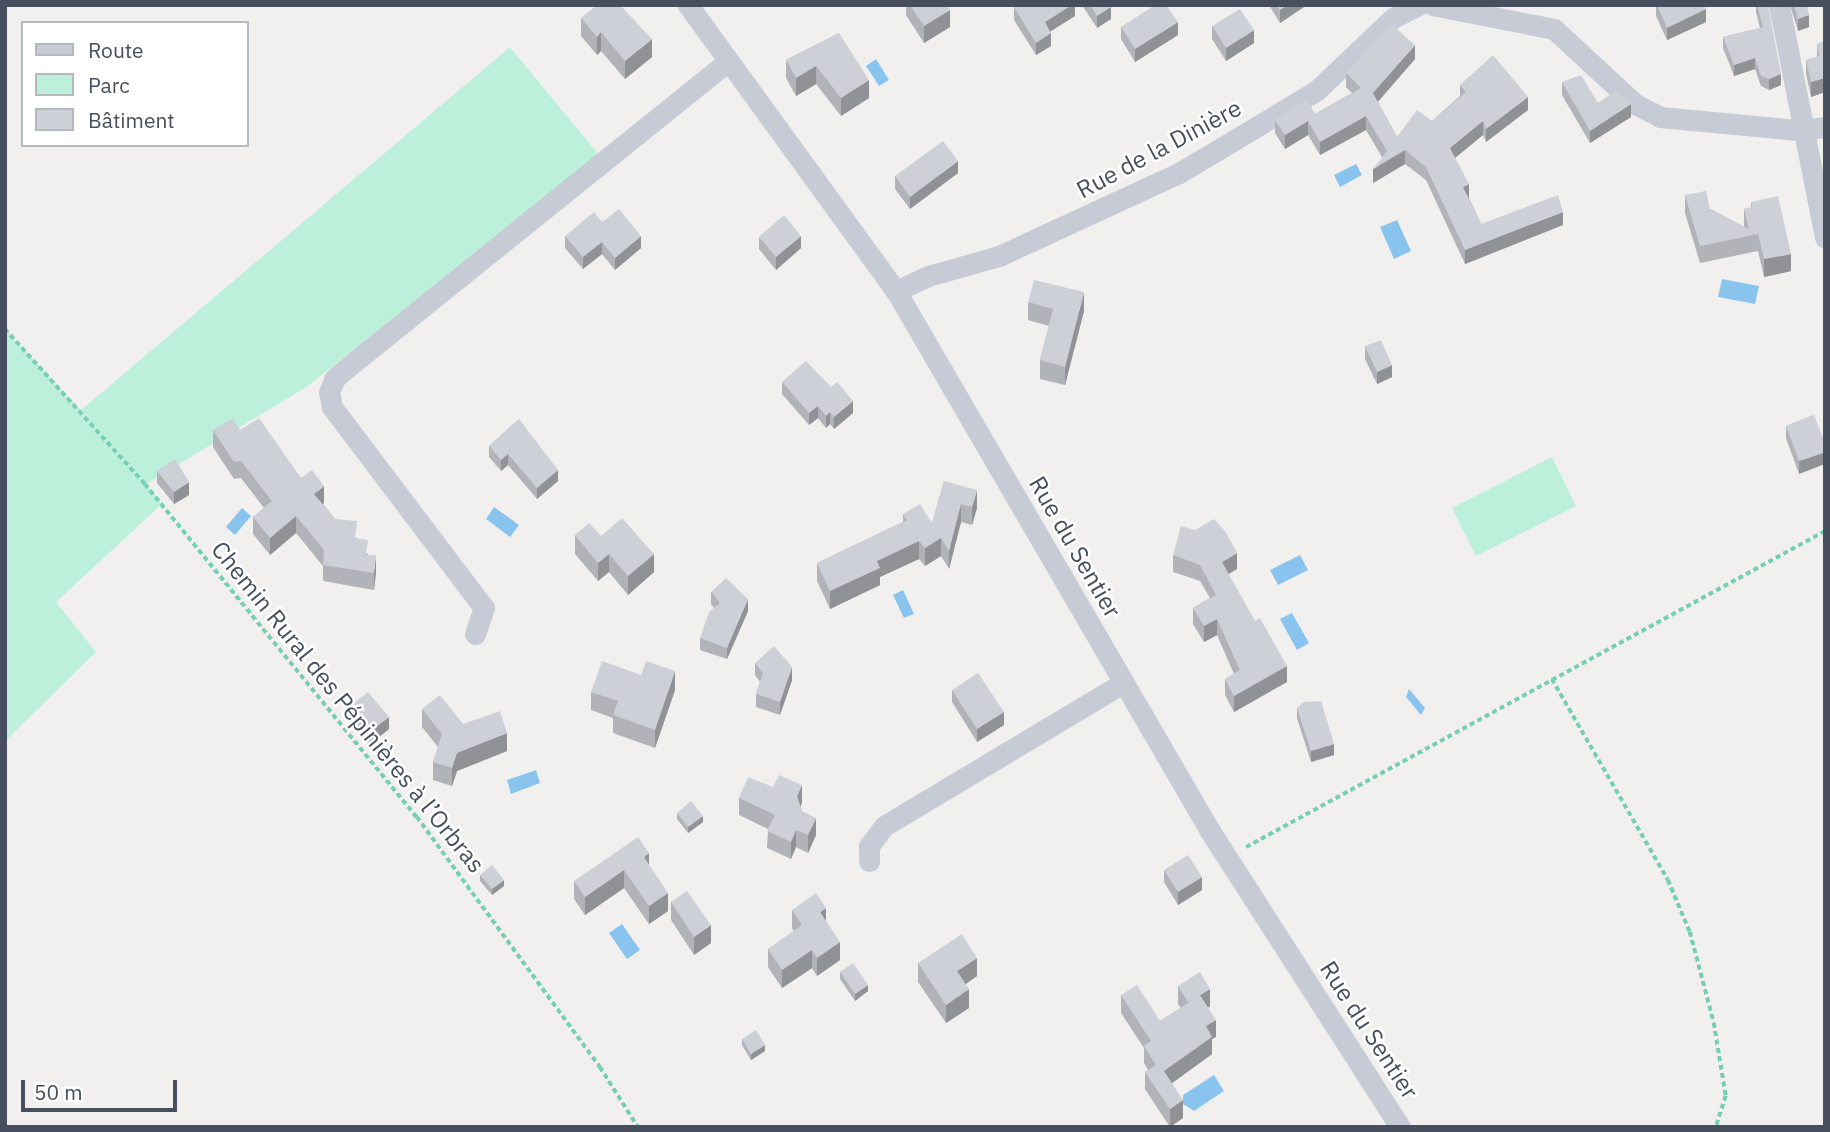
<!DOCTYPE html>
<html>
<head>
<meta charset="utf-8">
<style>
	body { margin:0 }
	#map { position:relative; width:1830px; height:1132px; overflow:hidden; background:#f2f0ef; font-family:"IBM Plex Sans",sans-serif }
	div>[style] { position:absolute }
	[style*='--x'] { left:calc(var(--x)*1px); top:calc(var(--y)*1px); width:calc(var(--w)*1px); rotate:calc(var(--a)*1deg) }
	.green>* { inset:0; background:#bdf0db }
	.water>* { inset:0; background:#89c4ee }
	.path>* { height:3.5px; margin-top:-1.75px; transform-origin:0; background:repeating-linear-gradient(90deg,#74cfb5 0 5px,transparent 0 8.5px) }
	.minor>* { height:21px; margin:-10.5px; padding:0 10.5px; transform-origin:10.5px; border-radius:10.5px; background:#c6cbd6 }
	.wall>* { inset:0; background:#b1b3b9 }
	.shaded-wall>* { inset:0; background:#909296 }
	.building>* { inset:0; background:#ced0d7 }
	span { translate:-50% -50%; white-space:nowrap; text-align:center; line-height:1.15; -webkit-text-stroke:5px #fff; paint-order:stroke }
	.street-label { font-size:24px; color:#474e5d }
	.frame { position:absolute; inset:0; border:7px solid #474e5d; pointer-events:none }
	.legend { position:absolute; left:21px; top:21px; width:228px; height:126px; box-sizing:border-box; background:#fff; border:2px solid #b5b8be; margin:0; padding:9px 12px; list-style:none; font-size:21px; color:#474e5d }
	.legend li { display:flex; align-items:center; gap:14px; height:35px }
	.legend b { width:35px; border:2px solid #b5b8be }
	.scale { position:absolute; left:21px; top:1080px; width:156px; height:32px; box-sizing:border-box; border:4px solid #474e5d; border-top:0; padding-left:9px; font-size:21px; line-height:24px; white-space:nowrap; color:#474e5d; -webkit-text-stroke:5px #fff; paint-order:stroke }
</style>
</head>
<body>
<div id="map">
	<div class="green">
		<i style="clip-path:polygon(510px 47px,598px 154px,308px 386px,146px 484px,162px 504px,56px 602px,96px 652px,5px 741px,5px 329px,81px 410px)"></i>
		<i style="clip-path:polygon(1552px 457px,1576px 506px,1476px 556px,1452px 508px)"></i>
	</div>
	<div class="water">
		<i style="clip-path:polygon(876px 59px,889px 80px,879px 86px,866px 66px)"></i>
		<i style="clip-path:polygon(1356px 164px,1362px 175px,1340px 187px,1334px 175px)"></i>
		<i style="clip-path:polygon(1397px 220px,1411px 251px,1394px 259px,1380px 227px)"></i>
		<i style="clip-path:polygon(1722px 279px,1759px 286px,1755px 304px,1718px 297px)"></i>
		<i style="clip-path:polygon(494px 507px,519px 525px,510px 537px,486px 519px)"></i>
		<i style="clip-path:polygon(242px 508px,251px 516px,235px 535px,226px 527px)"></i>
		<i style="clip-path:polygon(1300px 555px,1308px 570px,1278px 585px,1270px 570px)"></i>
		<i style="clip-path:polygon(903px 590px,914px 614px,904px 618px,893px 595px)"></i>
		<i style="clip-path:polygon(1292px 613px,1309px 643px,1297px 650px,1280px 619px)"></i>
		<i style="clip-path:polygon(1409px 689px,1425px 708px,1421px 715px,1406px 697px)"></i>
		<i style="clip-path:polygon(536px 770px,540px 783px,511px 794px,507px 780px)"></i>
		<i style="clip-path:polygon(622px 924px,640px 950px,627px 959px,609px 933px)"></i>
		<i style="clip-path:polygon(1214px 1075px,1224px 1091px,1194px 1111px,1183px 1104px,1183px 1095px)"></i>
	</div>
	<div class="path">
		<i style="--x:5;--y:329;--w:209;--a:47.9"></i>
		<i style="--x:145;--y:484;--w:430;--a:50.8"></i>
		<i style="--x:417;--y:817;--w:310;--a:53.8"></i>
		<i style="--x:600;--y:1067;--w:71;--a:57.7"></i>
		<i style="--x:1552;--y:679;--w:232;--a:60"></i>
		<i style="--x:1668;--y:880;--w:56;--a:67.1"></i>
		<i style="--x:1690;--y:932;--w:94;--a:75.2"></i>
		<i style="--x:1714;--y:1023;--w:74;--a:80.7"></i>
		<i style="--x:1726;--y:1096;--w:33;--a:108"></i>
		<i style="--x:1246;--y:847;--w:660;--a:-28.62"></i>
	</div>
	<div class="minor">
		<i style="--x:688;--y:5;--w:354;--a:54"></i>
		<i style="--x:896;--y:291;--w:625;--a:59.82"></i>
		<i style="--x:1210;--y:831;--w:352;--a:57.3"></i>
		<i style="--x:1432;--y:5;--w:124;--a:11.1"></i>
		<i style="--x:1554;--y:29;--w:110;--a:42.8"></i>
		<i style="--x:1635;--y:104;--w:28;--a:27"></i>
		<i style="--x:1660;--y:117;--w:138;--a:5.4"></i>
		<i style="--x:1797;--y:130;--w:28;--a:-6"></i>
		<i style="--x:1779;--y:5;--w:237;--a:78.8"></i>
		<i style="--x:896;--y:291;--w:35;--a:-25"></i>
		<i style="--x:928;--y:276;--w:74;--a:-15.7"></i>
		<i style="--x:999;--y:256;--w:198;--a:-24.8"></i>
		<i style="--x:1179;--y:173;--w:160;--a:-30.9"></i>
		<i style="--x:1316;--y:91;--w:106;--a:-43.5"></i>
		<i style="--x:1393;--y:18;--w:28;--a:-27"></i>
		<i style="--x:475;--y:634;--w:28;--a:-71"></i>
		<i style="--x:484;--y:608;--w:252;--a:-127.1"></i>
		<i style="--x:332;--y:407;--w:15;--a:-101"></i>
		<i style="--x:329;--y:392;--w:15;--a:-67"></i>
		<i style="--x:335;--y:378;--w:25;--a:-40"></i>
		<i style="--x:354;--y:362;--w:479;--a:-38.8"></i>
		<i style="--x:869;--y:861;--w:15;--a:-90"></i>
		<i style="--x:869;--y:846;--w:25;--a:-53"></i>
		<i style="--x:884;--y:826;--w:279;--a:-30.9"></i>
	</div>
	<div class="wall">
		<i style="clip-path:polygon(906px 5px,947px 5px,950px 27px,924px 43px,906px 15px)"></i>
		<i style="clip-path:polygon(1075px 5px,1075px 16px,1050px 31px,1051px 46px,1036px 55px,1014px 20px,1014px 7px)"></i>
		<i style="clip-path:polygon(1082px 5px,1110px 5px,1111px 19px,1097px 28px)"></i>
		<i style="clip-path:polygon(1269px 5px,1307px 5px,1280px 23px)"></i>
		<i style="clip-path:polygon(1656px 5px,1703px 5px,1706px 22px,1667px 40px,1656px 16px)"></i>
		<i style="clip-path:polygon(1756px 5px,1768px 5px,1781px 85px,1769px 90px,1761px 86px,1755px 69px,1734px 76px,1723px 48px,1723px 37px,1760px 28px,1756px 12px)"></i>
		<i style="clip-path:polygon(1790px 5px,1807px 5px,1809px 27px,1798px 31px)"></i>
		<i style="clip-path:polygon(581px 18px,652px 57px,625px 79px,601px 51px,597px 55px,581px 36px)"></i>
		<i style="clip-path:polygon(1212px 26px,1254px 43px,1226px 61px,1212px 39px)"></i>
		<i style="clip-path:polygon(1121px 27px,1178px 35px,1135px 62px,1121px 39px)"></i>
		<i style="clip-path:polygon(839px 33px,869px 98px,841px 116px,816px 84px,796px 96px,786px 78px,786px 60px)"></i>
		<i style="clip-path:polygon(1825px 41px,1825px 92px,1811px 97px,1806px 74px,1806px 60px,1817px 57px,1817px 44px)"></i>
		<i style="clip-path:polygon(1415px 59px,1378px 102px,1397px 137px,1432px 121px,1460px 96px,1460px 85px,1528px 110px,1486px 142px,1483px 135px,1455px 158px,1469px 198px,1481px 224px,1563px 225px,1465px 264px,1426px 180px,1405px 164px,1373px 183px,1382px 157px,1366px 130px,1320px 155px,1308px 135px,1285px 149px,1275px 133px,1275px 120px,1315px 114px,1352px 93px,1346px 87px,1346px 73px)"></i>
		<i style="clip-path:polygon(1562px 82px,1598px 103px,1631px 117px,1590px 143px,1562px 95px)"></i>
		<i style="clip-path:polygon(958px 173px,910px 209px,895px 189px,895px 176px)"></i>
		<i style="clip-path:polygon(1685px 195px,1744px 227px,1744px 209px,1751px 208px,1751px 202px,1791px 271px,1764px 277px,1758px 251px,1700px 263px,1685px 213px)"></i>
		<i style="clip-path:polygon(602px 222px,641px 248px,615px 270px,602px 254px,583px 269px,565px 248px,565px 236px)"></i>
		<i style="clip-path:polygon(759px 237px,801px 248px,776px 270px,759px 249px)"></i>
		<i style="clip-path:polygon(1028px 302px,1084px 311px,1065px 385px,1040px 379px,1040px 360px,1049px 326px,1028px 320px)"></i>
		<i style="clip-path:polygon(1365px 346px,1392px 377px,1377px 384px,1365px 359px)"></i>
		<i style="clip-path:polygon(782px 382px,853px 413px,834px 429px,830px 424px,826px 428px,818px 418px,809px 425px,782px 394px)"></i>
		<i style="clip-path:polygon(1814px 415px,1799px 474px,1786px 438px,1786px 426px)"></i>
		<i style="clip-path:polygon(519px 419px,558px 481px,537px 499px,508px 465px,501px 471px,489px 457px,489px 446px)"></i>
		<i style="clip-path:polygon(213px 430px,240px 430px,301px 478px,324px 503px,323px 504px,335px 519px,357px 539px,368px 555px,376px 572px,374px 590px,323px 581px,323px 566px,296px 533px,270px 555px,253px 534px,253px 517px,264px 508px,241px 478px,234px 479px,213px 447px)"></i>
		<i style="clip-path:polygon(157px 471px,189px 495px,174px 504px,157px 483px)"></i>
		<i style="clip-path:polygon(944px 481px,977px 508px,972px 525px,961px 522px,949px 569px,941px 556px,925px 566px,919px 559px,880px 577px,880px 585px,830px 609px,817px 581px,817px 563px,903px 522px,903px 514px,932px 523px)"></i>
		<i style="clip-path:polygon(575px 535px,601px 536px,654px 572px,628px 595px,609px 572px,598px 581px,575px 554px)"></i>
		<i style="clip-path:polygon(1173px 555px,1237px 569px,1228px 574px,1287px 682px,1234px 712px,1225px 695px,1225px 679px,1234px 674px,1217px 635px,1204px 642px,1193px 624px,1193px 608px,1210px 598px,1200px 581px,1173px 572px)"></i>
		<i style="clip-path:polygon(711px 592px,748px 611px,727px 659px,700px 650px,700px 638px,714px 608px,711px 604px)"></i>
		<i style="clip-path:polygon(755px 663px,792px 680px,780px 715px,756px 707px,756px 694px,760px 682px,755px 675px)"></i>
		<i style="clip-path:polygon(675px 690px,655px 748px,613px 733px,613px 718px,591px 710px,591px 692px)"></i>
		<i style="clip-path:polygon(952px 690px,1004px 725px,977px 742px,952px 702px)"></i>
		<i style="clip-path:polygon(349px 707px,389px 729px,369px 745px,349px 719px)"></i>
		<i style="clip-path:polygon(1297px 708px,1334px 755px,1311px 762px,1297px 718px)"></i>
		<i style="clip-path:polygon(422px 709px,463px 724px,507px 751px,457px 771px,452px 786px,433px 780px,433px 762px,438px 747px,422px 727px)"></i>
		<i style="clip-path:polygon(739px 798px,802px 803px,800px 806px,802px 811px,816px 835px,808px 853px,796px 847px,791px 859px,767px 848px,768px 829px,739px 815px)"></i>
		<i style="clip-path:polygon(677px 813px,703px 822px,688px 833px,677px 819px)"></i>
		<i style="clip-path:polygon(649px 865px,668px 911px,649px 924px,624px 888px,585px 915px,574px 899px,574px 881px)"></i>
		<i style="clip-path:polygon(1164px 870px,1202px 890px,1178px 905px,1164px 882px)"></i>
		<i style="clip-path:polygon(480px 875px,504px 886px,492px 895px,480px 881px)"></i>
		<i style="clip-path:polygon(671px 902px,711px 943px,694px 955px,671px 920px)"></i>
		<i style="clip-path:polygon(792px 910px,826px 921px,840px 960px,817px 976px,812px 968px,782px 988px,768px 967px,768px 949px,794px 931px,792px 928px)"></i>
		<i style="clip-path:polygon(918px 963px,977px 976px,966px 984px,969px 1008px,946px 1023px,918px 982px)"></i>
		<i style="clip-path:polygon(840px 972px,868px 991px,855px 1001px,840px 979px)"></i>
		<i style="clip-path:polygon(1178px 986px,1210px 1006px,1208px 1008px,1216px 1037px,1212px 1039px,1212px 1054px,1172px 1083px,1183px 1118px,1170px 1127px,1145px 1089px,1145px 1072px,1148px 1070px,1144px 1063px,1144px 1048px,1121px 1013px,1121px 995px,1160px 1021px,1181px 1008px,1178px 1004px)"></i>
		<i style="clip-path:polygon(742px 1039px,765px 1051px,751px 1060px,742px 1045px)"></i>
	</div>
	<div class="shaded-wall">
		<i style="clip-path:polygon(1072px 5px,1075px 5px,1075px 16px,1045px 35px,1045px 22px)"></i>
		<i style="clip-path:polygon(1288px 5px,1307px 5px,1280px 23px,1280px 10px)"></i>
		<i style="clip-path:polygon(1111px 7px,1111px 19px,1097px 28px,1097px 16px)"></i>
		<i style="clip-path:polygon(1706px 9px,1706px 22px,1667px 40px,1667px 28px)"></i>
		<i style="clip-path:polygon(950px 10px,950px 27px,924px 43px,924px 26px)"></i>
		<i style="clip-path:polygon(1809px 15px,1809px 27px,1798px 31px,1798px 19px)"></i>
		<i style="clip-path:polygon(1178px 22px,1178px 35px,1135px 62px,1135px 49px)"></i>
		<i style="clip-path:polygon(1254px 30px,1254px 43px,1226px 61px,1226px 48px)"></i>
		<i style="clip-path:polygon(601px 32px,601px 51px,597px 55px,597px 37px)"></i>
		<i style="clip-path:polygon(1051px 33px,1051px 46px,1036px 55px,1036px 43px)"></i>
		<i style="clip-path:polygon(652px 39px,652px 57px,625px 79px,625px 61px)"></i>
		<i style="clip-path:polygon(1415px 45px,1415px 59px,1373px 107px,1373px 93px)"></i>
		<i style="clip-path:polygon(1755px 58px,1755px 69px,1734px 76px,1734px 65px)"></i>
		<i style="clip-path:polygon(816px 66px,816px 84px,796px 96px,796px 78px)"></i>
		<i style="clip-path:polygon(1781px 74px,1781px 85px,1769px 90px,1769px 79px)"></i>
		<i style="clip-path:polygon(1825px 78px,1825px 92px,1811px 97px,1811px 82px)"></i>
		<i style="clip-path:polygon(869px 80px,869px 98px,841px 116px,841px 98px)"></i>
		<i style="clip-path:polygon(1528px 97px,1528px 110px,1486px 142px,1486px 129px)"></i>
		<i style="clip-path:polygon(1631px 104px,1631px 117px,1590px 143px,1590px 131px)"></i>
		<i style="clip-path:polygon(1366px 116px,1366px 130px,1320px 155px,1320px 142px)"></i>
		<i style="clip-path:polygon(1308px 121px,1308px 135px,1285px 149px,1285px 135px)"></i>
		<i style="clip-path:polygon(1483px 121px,1483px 135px,1450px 162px,1450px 148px)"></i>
		<i style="clip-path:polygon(1405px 150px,1405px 164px,1373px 183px,1373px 169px)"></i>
		<i style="clip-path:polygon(958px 161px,958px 173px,910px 209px,910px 197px)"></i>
		<i style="clip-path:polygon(1469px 184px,1469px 198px,1463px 201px,1463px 187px)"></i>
		<i style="clip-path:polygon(1563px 212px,1563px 225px,1465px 264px,1465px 250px)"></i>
		<i style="clip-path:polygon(641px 236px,641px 248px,615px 270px,615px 258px)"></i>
		<i style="clip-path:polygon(801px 236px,801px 248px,776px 270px,776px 257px)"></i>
		<i style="clip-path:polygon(602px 242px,602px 254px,583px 269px,583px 257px)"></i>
		<i style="clip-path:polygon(1791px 254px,1791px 271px,1764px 277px,1764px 259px)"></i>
		<i style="clip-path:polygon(1084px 292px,1084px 311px,1065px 385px,1065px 367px)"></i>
		<i style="clip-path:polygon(1392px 365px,1392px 377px,1377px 384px,1377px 372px)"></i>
		<i style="clip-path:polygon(853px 401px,853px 413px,834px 429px,834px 417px)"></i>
		<i style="clip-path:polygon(818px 406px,818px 418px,809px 425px,809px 413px)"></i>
		<i style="clip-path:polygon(830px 412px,830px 424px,826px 428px,826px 416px)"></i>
		<i style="clip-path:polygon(1825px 452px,1825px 464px,1799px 474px,1799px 461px)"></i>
		<i style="clip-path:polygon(508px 454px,508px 465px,501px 471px,501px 460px)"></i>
		<i style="clip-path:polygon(558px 470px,558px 481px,537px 499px,537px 488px)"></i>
		<i style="clip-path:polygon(189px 482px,189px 495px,174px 504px,174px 492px)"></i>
		<i style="clip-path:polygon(324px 486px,324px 503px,314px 510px,314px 494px)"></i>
		<i style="clip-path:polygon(977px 490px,977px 508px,972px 525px,972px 507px)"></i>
		<i style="clip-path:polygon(961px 504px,961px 522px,949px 569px,949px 551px)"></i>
		<i style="clip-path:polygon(296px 516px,296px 533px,270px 555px,270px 538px)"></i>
		<i style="clip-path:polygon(941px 538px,941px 556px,925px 566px,925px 548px)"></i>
		<i style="clip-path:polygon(919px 541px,919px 559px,880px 577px,880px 585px,830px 609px,830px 591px,877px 561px)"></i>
		<i style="clip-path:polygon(1237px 553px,1237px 569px,1222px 578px,1222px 562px)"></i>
		<i style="clip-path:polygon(609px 554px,609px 572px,598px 581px,598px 563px)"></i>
		<i style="clip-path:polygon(654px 554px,654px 572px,628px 595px,628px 576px)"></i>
		<i style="clip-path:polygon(376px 555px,376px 572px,374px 590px,374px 573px)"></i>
		<i style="clip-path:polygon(748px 599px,748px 611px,727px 659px,727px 648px)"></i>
		<i style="clip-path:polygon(1217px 619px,1217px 635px,1204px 642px,1204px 626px)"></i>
		<i style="clip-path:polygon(1287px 666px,1287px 682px,1234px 712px,1234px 696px)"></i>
		<i style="clip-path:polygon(792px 667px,792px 680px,780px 715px,780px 702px)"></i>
		<i style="clip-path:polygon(675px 671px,675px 690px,655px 748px,655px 730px)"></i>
		<i style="clip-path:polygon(1004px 712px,1004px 725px,977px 742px,977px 729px)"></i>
		<i style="clip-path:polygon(389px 717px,389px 729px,369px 745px,369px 732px)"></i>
		<i style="clip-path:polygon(507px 733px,507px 751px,457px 771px,452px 786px,452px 768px,457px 753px)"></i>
		<i style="clip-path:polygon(1334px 744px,1334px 755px,1311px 762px,1311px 751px)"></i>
		<i style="clip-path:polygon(802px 785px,802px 803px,797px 814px,797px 796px)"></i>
		<i style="clip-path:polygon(703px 816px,703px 822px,688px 833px,688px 827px)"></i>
		<i style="clip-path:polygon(816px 818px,816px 835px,808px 853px,808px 835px)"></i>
		<i style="clip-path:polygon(796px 830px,796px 847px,791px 859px,791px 842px)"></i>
		<i style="clip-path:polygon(649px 853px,649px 871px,644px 857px)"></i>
		<i style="clip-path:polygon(624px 870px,624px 888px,585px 915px,585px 897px)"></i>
		<i style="clip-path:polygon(1202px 877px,1202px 890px,1178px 905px,1178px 892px)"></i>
		<i style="clip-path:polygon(504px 880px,504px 886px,492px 895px,492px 889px)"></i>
		<i style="clip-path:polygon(668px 893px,668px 911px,649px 924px,649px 906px)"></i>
		<i style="clip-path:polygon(826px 908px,826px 926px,820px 912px)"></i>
		<i style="clip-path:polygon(711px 925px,711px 943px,694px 955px,694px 937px)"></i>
		<i style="clip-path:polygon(840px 942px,840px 960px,817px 976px,817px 958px)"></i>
		<i style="clip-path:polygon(812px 950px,812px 968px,782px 988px,782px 970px)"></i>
		<i style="clip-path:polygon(977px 958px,977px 976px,957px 990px,957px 971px)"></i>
		<i style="clip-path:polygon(868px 985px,868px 991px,855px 1001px,855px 994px)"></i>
		<i style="clip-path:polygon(969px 989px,969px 1008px,946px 1023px,946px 1005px)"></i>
		<i style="clip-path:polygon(1210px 989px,1210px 1006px,1200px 1013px,1200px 995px)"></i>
		<i style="clip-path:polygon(1216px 1020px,1216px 1037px,1212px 1039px,1212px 1054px,1164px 1089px,1164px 1071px,1206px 1026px)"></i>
		<i style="clip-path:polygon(765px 1045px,765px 1051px,751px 1060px,751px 1054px)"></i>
		<i style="clip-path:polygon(1183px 1100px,1183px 1118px,1170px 1127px,1170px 1109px)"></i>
	</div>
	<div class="building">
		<i style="clip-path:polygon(597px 5px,620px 5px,652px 39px,625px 61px,601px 32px,597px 37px,581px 18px)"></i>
		<i style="clip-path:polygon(910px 5px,947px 5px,950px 10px,924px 26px)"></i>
		<i style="clip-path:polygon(1017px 5px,1072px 5px,1045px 22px,1051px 33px,1036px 43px,1014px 7px)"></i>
		<i style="clip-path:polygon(1090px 5px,1110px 5px,1111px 7px,1097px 16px)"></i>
		<i style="clip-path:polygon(1155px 5px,1166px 5px,1178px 22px,1135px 49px,1121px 27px)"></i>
		<i style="clip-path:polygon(1277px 5px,1288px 5px,1280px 10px)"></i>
		<i style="clip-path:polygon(1657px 5px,1703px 5px,1706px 9px,1667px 28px)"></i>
		<i style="clip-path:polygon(1757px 5px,1768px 5px,1781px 74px,1769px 79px,1761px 76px,1755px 58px,1734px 65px,1723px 37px,1763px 27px)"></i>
		<i style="clip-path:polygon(1794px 5px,1807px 5px,1809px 15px,1798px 19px)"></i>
		<i style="clip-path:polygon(1240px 9px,1254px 30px,1226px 48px,1212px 26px)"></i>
		<i style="clip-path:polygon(1391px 24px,1415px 45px,1373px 93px,1397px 137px,1417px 110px,1432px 121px,1466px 92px,1460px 85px,1493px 55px,1528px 97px,1486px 129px,1483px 121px,1450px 148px,1469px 184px,1463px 187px,1481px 224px,1558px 195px,1563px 212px,1465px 250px,1426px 167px,1405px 150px,1373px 169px,1387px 151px,1366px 116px,1320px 142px,1308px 121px,1285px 135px,1275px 120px,1307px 99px,1315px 114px,1361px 88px,1346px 73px)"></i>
		<i style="clip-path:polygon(839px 33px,869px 80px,841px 98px,816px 66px,796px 78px,786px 60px)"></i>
		<i style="clip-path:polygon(1825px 41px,1825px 78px,1811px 82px,1806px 60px,1819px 56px,1817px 44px)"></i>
		<i style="clip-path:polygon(1581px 75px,1598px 103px,1615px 91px,1631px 104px,1590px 131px,1562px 82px)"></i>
		<i style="clip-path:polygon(943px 141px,958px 161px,910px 197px,895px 176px)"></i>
		<i style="clip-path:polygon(1706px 191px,1710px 209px,1749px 229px,1744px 209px,1752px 207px,1751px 202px,1778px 196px,1791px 254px,1764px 259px,1758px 234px,1700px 246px,1685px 195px)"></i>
		<i style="clip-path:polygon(619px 209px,641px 236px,615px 258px,602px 242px,583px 257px,565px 236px,594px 212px,602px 222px)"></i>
		<i style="clip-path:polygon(784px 215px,801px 236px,776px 257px,759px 237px)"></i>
		<i style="clip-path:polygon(1034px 280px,1084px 292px,1065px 367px,1040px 360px,1053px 309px,1028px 302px)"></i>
		<i style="clip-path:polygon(1381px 340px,1392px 365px,1377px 372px,1365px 346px)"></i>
		<i style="clip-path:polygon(806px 361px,831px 387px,837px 382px,853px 401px,834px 417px,830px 412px,826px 416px,818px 406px,809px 413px,782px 382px)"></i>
		<i style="clip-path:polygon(1814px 415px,1825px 443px,1825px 452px,1799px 461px,1786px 426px)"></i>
		<i style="clip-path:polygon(233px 418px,240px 430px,259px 418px,301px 478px,312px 470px,324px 486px,314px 494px,335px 519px,357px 521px,355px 538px,368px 540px,366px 555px,376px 555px,374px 573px,323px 565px,324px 550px,296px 516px,270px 538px,253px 517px,272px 501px,241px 461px,234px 462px,213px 430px)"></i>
		<i style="clip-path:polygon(519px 419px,558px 470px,537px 488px,508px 454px,501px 460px,489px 446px)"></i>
		<i style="clip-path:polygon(175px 459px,189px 482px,174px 492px,157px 471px)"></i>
		<i style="clip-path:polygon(944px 481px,977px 490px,972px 507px,961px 504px,949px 551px,941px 538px,925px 548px,919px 541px,877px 561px,880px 568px,830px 591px,817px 563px,907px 520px,903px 514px,920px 504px,932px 523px)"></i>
		<i style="clip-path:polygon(622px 518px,654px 554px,628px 576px,609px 554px,598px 563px,575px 535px,589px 523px,601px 536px)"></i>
		<i style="clip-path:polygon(1214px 519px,1225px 531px,1237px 553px,1222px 562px,1255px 621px,1260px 618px,1287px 666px,1234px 696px,1225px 679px,1240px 670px,1217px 619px,1204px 626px,1193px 608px,1216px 595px,1200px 565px,1173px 555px,1181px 526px,1195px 530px)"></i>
		<i style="clip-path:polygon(726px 578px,748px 599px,727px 648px,700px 638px,709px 612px,720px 603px,711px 592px)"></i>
		<i style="clip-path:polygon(774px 646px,792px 667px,780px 702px,756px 694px,763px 673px,755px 663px)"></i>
		<i style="clip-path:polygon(602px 661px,641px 675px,646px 661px,675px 671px,655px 730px,613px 715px,618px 701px,591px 692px)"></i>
		<i style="clip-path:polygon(978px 673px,1004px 712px,977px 729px,952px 690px)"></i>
		<i style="clip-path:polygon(368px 692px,389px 717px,369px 732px,349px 707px)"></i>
		<i style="clip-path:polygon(440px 695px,463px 724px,500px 711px,507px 733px,457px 753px,452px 768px,433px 762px,442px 734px,422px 709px)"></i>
		<i style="clip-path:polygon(1321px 701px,1334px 744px,1311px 751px,1297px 708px,1304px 702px)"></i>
		<i style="clip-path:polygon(779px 775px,802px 785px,797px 796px,802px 811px,816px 818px,808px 835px,796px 830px,791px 842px,767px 831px,775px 815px,739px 798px,748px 777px,773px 787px)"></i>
		<i style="clip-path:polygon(691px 801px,703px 816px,688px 827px,677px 813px)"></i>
		<i style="clip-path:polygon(638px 837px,649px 853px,644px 857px,668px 893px,649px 906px,624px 870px,585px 897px,574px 881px)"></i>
		<i style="clip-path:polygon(1188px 855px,1202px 877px,1178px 892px,1164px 870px)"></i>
		<i style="clip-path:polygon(492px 865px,504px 880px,492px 889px,480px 875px)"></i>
		<i style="clip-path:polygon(687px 891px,711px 925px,694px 937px,671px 902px)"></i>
		<i style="clip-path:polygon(816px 893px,826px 908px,820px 912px,840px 942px,817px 958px,812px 950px,782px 970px,768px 949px,802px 925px,792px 910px)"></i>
		<i style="clip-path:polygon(962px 934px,977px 958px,957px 971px,969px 989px,946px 1005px,918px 963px)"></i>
		<i style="clip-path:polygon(853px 963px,868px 985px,855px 994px,840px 972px)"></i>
		<i style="clip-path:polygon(1200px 972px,1210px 989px,1200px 995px,1216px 1020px,1206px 1026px,1212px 1037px,1164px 1071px,1183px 1100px,1170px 1109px,1145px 1072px,1156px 1065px,1144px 1046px,1151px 1041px,1121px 995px,1137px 985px,1160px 1021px,1194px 999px,1188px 1002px,1178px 986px)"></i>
		<i style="clip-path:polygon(756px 1030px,765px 1045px,751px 1054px,742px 1039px)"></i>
	</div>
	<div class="street-label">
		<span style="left:1159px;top:149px;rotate:-28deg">Rue de la Dinière</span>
		<span style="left:1075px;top:547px;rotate:60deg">Rue du Sentier</span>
		<span style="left:348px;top:707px;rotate:51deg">Chemin Rural des Pépinières à l’Orbras</span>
		<span style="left:1369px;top:1030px;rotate:57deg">Rue du Sentier</span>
	</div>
	<div class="frame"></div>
	<ul class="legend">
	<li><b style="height:9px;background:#c6cbd6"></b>Route</li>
	<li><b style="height:19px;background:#bdf0db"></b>Parc</li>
	<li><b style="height:19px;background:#ced0d7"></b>Bâtiment</li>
	</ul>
	<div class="scale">50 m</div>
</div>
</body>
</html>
